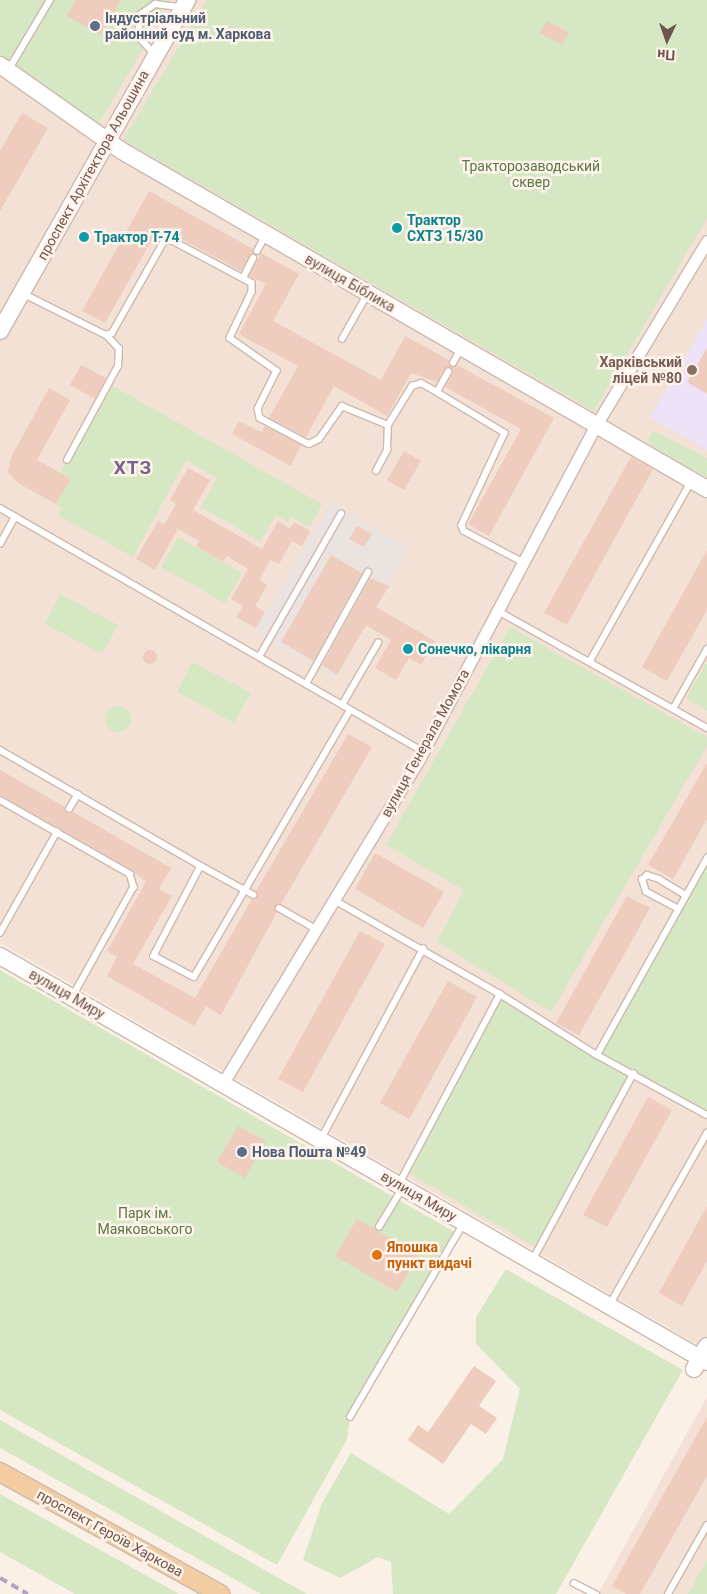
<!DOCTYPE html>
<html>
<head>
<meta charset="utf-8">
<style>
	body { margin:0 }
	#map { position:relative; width:707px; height:1594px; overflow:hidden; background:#faf0e5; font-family:Roboto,sans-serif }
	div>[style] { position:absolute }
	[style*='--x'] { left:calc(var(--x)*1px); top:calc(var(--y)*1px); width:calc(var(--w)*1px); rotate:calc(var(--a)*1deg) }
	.residential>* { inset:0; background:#f2e1d4 }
	.industrial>* { inset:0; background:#ebe3df }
	.education>* { inset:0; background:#ede2f7 }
	.green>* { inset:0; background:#d6e7c4 }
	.round { border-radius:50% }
	.building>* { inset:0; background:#eeccbe }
	.roads { filter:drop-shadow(1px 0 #cdb9af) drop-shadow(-1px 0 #cdb9af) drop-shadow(0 1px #cdb9af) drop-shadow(0 -1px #cdb9af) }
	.lane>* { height:5.5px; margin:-2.75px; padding:0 2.75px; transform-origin:2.75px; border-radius:2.75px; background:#fff }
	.street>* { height:11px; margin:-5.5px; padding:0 5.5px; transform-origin:5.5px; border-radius:5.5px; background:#fff }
	.secondary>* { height:16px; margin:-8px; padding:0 8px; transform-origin:8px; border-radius:8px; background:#fff }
	.primary>* { height:18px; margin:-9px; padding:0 9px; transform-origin:9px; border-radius:9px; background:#f4cca2 }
	.rail>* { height:4px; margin-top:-2px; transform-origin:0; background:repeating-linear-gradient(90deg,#b1a4c3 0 8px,transparent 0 13px) }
	.dots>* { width:14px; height:14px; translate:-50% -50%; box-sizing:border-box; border:2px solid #fef4eb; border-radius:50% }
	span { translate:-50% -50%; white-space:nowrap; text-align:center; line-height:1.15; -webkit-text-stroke:5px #fef4eb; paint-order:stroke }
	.service-label { font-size:14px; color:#4e5e75; font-weight:700 }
	.left { translate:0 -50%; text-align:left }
	.street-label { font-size:14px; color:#71554c }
	.park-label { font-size:14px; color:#597745 }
	.culture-label { font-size:14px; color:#0d838f; font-weight:700 }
	.education-label { font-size:14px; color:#785e54; font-weight:700 }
	.right { translate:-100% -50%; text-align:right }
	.food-label { font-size:14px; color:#c56008; font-weight:700 }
	.district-label { font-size:19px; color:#7a648d; font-weight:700; letter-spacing:1px }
	.north { position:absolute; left:642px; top:15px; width:50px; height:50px; -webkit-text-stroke:4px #fef4eb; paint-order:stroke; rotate:183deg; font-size:14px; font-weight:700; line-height:20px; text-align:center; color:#71554c }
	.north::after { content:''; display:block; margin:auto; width:18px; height:22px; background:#71554c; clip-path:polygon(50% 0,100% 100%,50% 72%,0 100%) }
</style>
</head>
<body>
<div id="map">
	<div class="residential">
		<i style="clip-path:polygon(0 0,707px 0,707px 1350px,0 943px)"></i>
		<i style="clip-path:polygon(707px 1397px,707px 1594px,598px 1594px)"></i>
	</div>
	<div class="industrial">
		<i style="clip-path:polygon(331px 503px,410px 548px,335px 678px,255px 633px)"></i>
	</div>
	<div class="education">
		<i style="clip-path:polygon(707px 319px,707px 450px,650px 417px)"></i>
	</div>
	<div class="green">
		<i style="clip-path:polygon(0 0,170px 0,168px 4px,144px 9px,137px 23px,145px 45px,97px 127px,0 55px)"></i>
		<i style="clip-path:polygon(207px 0,707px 0,707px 218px,594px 411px,123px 140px)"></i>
		<i style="clip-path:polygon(156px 7px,164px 7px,144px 40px,141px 17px)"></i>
		<i style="clip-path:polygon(109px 384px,322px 504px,310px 527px,291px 517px,288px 522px,276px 515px,260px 541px,201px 507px,217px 478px,186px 460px,133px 557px,58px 515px,61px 508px,56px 504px,71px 479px,60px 473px)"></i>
		<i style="clip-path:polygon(653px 431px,707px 458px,707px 477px,652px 446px,648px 440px)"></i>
		<i style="clip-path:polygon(178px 537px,242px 573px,225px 603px,161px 567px)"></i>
		<i style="clip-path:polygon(60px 594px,118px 625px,102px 654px,45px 624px)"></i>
		<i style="clip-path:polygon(510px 627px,707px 737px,707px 746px,551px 1012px,437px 942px,464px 890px,386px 845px)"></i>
		<i style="clip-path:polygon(192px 662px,251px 693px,234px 723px,177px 692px)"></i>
		<i style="clip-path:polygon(707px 662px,707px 711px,686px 698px)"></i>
		<i class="round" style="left:105px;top:706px;width:26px;height:26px"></i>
		<i style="clip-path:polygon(707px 859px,707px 1116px,633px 1075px,539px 1249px,405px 1171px,500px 994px,596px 1054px)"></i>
		<i style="clip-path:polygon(0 970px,458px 1234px,350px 1417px,347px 1439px,277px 1565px,0 1410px)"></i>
		<i style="clip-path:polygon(506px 1269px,683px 1370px,556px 1594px,393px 1594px,391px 1562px,378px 1557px,340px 1578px,303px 1560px,322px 1503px,351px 1453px,449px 1514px,503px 1459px,520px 1389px,476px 1344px,476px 1317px)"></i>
		<i style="clip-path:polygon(0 1420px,307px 1594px,261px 1594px,0 1448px)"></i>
		<i style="clip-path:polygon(0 1494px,179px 1594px,75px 1594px,0 1552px)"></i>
		<i style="clip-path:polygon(707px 1560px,707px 1594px,688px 1594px)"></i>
	</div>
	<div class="building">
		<i style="clip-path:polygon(76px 0,121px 0,100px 35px,67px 16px)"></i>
		<i style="clip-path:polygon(546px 21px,569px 32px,562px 45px,540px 33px)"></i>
		<i style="clip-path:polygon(22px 113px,48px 128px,0 211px,0 151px)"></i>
		<i style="clip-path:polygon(149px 191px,253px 249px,253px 253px,241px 271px,159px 227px,105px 323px,82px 311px)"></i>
		<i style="clip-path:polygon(261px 253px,299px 274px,273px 321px,381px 380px,405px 336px,449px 360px,451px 367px,457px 365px,554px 418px,489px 536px,468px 524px,521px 429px,445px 387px,453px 372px,450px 368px,444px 369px,437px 382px,411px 373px,387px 416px,334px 386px,306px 437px,269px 418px,298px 366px,239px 334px,266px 284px,249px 276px)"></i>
		<i style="clip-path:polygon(707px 348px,707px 394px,687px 382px)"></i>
		<i style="clip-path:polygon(81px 365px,106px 378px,95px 399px,70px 385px)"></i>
		<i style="clip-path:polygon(49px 388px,70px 400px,37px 460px,71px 479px,56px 504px,18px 483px,8px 472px,11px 457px)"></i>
		<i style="clip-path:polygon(239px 421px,261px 432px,265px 426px,301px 445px,291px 466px,232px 434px)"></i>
		<i style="clip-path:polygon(404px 451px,421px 461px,404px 490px,387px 480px)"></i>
		<i style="clip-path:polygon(631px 457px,653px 469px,567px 625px,544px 613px)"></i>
		<i style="clip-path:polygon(188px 468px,210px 480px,193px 510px,262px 549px,278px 521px,290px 529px,294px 522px,310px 531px,302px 546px,292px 541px,279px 564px,270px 560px,259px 580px,267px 585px,255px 606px,265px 612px,256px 628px,236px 617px,243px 606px,231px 599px,248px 569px,227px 556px,223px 562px,196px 546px,199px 541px,178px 529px,155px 570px,136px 559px,158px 521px,164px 525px,176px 504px,170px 500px)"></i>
		<i style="clip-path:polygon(357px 526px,372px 534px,364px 547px,349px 539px)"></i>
		<i style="clip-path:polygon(707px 550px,707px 610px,667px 681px,642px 667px)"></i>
		<i style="clip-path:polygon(331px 555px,362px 573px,314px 661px,281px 642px)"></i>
		<i style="clip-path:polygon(370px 578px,389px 586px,376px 607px,435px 641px,421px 665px,409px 658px,396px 680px,375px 668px,391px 640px,366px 625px,337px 675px,322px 665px)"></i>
		<i class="round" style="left:143px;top:650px;width:14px;height:14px"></i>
		<i style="clip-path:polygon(348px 734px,372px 747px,281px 904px,275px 906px,277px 912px,221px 1015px,206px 1006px,194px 1026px,107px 976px,117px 957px,107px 951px,146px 882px,132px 870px,0 795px,0 770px,65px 807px,67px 813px,73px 812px,171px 868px,159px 889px,172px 896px,133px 964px,195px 998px,252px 899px,258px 898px,256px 891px)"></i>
		<i style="clip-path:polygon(707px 763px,707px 819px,673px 879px,648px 865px)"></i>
		<i style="clip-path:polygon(375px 853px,444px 892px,423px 928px,355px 889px)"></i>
		<i style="clip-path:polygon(627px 896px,650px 908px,579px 1035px,556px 1023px)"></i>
		<i style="clip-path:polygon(360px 931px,385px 944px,303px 1092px,278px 1079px)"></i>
		<i style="clip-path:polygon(448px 981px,477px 997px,409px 1119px,380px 1103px)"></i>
		<i style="clip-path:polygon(648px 1097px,672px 1110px,607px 1227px,583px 1215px)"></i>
		<i style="clip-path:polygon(238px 1126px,266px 1141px,245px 1178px,217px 1162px)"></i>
		<i style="clip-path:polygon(707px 1206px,707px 1261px,682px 1306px,659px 1293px)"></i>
		<i style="clip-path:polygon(357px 1219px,419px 1255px,397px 1292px,335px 1256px)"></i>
		<i style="clip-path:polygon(474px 1366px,496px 1381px,479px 1406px,497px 1418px,486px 1434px,471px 1424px,443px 1464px,408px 1440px,418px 1425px,428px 1432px)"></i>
		<i style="clip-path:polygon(707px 1417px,707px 1476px,640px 1594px,626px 1594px,612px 1586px)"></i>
	</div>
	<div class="roads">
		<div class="lane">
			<i style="--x:155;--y:55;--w:22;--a:-133"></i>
			<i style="--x:140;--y:39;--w:23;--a:-95"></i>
			<i style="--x:138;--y:16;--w:21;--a:-35"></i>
			<i style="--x:155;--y:4;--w:26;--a:7"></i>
			<i style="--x:9;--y:69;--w:80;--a:-59.3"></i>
			<i style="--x:257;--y:251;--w:18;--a:-61"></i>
			<i style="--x:243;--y:278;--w:22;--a:-63"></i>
			<i style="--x:24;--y:294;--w:92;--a:26.6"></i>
			<i style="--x:106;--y:335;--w:6;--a:-18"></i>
			<i style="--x:112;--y:333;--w:106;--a:-60.5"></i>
			<i style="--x:164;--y:241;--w:9;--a:0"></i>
			<i style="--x:173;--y:241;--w:89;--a:28"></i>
			<i style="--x:252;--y:283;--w:9;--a:90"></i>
			<i style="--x:252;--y:292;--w:51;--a:115.6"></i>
			<i style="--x:230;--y:338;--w:57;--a:35.1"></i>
			<i style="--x:277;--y:371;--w:42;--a:116.6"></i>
			<i style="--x:258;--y:409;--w:9;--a:77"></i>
			<i style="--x:260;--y:418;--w:55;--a:28"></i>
			<i style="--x:309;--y:444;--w:11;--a:-27"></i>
			<i style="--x:319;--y:439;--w:40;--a:-55.1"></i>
			<i style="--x:342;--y:406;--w:50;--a:22.4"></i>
			<i style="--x:388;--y:425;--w:46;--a:-58.4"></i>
			<i style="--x:412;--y:386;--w:9;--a:-18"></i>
			<i style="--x:421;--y:383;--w:18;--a:29"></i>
			<i style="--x:437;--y:392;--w:23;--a:-61"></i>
			<i style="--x:342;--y:339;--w:51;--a:-60.4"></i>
			<i style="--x:453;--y:363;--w:16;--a:-60"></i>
			<i style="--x:437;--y:392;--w:79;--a:31.1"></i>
			<i style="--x:505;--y:433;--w:102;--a:115.1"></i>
			<i style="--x:462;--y:525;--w:6;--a:72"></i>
			<i style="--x:464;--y:531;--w:64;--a:27.8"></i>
			<i style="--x:67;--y:460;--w:107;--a:-61.5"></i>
			<i style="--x:118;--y:366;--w:17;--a:-87"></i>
			<i style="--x:119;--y:349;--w:19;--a:-133"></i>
			<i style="--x:376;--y:471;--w:24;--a:-62"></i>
			<i style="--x:387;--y:450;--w:25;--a:-88"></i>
			<i style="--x:0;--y:508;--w:488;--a:29.9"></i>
			<i style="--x:0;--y:544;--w:31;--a:-61"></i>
			<i style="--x:498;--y:611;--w:240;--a:29.2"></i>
			<i style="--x:259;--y:657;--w:165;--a:-60.2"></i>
			<i style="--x:590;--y:661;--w:206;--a:-60.6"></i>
			<i style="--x:306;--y:684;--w:128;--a:-61"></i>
			<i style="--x:342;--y:705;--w:72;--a:-59.9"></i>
			<i style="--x:673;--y:709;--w:69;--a:-60.5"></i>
			<i style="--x:0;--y:750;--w:232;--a:30"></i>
			<i style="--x:201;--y:866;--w:102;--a:117.6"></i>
			<i style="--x:154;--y:956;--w:45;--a:27.7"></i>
			<i style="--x:194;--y:977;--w:309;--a:-59.7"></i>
			<i style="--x:0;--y:800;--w:150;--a:29.6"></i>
			<i style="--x:130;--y:874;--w:14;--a:73"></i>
			<i style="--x:134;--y:887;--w:124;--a:119.1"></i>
			<i style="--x:69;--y:809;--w:17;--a:-59"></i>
			<i style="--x:201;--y:866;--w:60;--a:28.7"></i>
			<i style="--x:334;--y:900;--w:191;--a:29.5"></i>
			<i style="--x:500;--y:994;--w:115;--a:32.2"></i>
			<i style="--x:597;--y:1055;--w:125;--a:28.6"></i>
			<i style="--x:279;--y:908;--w:43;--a:29.6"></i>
			<i style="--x:678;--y:909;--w:36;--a:-152"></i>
			<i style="--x:646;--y:892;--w:13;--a:-108"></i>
			<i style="--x:642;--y:880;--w:7;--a:-45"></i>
			<i style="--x:647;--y:875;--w:13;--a:18"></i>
			<i style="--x:659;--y:879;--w:31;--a:31"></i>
			<i style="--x:0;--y:933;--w:116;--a:-60.6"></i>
			<i style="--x:597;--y:1055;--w:226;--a:-60.8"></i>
			<i style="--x:321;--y:1139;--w:216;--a:-61.8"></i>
			<i style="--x:399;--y:1184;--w:215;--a:-62"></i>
			<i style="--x:379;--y:1227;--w:44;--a:-58.8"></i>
			<i style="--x:532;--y:1261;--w:213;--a:-61.6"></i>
			<i style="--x:609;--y:1306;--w:199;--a:-60.5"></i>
			<i style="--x:350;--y:1417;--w:225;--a:-59.6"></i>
			<i style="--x:574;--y:1583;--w:25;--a:27"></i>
			<i style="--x:668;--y:1594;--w:79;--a:-60.5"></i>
		</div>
		<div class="street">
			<i style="--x:223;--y:1083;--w:379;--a:-58.8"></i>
			<i style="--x:419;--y:759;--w:378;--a:-62.1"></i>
			<i style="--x:596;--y:425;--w:215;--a:-58.9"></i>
		</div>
		<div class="secondary">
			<i style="--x:0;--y:65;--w:149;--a:35.2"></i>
			<i style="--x:122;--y:151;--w:676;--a:30.02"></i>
			<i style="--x:0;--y:331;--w:380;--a:-60.5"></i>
			<i style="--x:0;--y:956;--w:815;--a:29.87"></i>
			<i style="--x:694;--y:1369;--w:26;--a:-61"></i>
		</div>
		<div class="primary">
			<i style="--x:0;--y:1472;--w:252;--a:29"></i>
		</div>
	</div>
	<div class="rail">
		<i style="--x:0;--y:1578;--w:32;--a:30"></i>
	</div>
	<div class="dots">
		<i style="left:95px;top:26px;background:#5c6f8a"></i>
		<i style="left:397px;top:228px;background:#0f9aa8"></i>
		<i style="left:84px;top:237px;background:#0f9aa8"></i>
		<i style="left:692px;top:370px;background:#8d6e63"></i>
		<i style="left:408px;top:649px;background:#0f9aa8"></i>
		<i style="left:242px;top:1152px;background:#5c6f8a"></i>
		<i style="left:377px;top:1255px;background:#e8710a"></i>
	</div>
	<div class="service-label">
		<span class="left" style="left:105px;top:26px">Індустріальний<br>районний суд м. Харкова</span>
		<span class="left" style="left:252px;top:1152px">Нова Пошта №49</span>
	</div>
	<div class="street-label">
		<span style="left:93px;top:165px;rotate:-61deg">проспект Архітектора Альошина</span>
		<span style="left:350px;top:283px;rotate:30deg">вулиця Біблика</span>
		<span style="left:425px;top:743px;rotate:-61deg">вулиця Генерала Момота</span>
		<span style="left:67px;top:994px;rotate:30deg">вулиця Миру</span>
		<span style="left:419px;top:1196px;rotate:30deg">вулиця Миру</span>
		<span style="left:110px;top:1533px;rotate:29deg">проспект Героїв Харкова</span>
	</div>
	<div class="park-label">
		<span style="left:531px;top:174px">Тракторозаводський<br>сквер</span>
		<span style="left:145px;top:1221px">Парк ім.<br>Маяковського</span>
	</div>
	<div class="culture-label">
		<span class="left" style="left:407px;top:228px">Трактор<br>СХТЗ 15/30</span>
		<span class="left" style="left:94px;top:237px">Трактор Т-74</span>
		<span class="left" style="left:418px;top:649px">Сонечко, лікарня</span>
	</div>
	<div class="education-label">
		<span class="right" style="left:682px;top:370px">Харківський<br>ліцей №80</span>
	</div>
	<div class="food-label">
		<span class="left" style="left:387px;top:1255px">Япошка<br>пункт видачі</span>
	</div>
	<div class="district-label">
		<span style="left:133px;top:468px">ХТЗ</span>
	</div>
	<div class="north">Пн</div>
</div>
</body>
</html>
